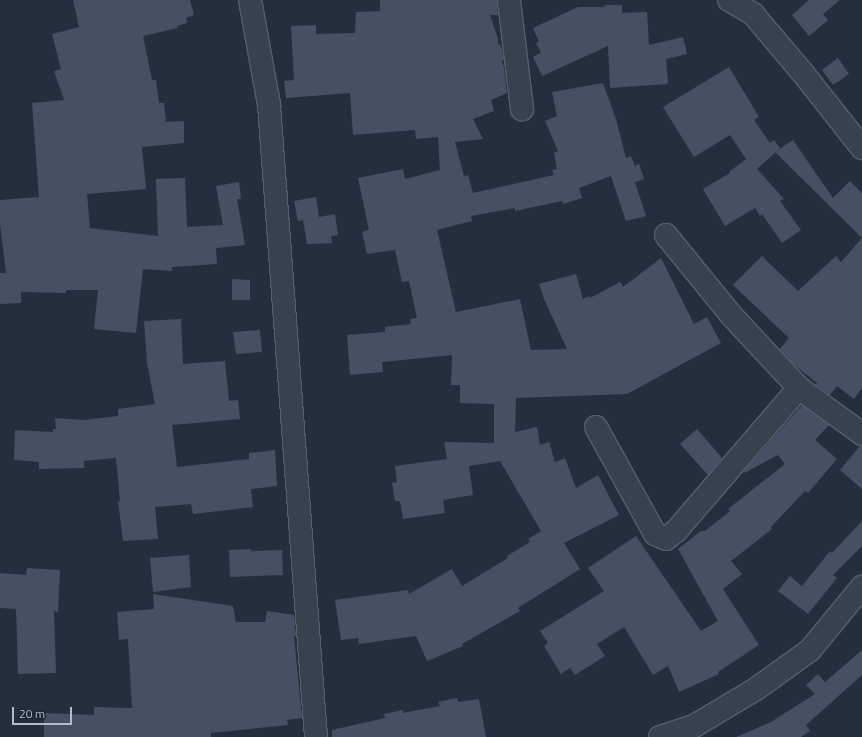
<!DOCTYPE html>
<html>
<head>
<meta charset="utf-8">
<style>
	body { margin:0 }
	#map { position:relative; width:862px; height:737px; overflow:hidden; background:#242f3e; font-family:"Titillium Web",sans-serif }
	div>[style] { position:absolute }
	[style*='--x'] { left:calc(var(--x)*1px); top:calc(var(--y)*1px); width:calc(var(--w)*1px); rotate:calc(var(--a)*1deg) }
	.building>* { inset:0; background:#455162 }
	.roads { filter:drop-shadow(1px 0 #565f6c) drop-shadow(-1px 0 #565f6c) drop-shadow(0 1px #565f6c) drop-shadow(0 -1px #565f6c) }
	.minor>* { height:22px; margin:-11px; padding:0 11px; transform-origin:11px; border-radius:11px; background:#38414e }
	span { translate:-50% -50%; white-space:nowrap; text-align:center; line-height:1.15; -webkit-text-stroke:3px #1d2633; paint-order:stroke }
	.scale { position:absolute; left:12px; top:707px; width:60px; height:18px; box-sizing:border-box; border:2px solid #b4bcc9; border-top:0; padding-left:5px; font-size:12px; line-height:14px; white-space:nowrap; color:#b4bcc9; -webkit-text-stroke:3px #1d2633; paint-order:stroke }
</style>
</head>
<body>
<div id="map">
	<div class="building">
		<i style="clip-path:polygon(73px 0,190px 0,194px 15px,186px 18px,187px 23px,177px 26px,178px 28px,143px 36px,152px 80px,156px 80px,159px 103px,164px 103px,166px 122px,184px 121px,184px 143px,142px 147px,146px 189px,87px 194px,90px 228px,158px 236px,156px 179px,185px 178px,187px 227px,223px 225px,216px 186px,239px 182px,241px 199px,237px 199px,245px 245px,216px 248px,217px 264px,172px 267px,172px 271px,143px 269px,136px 333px,94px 329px,98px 290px,66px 290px,66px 293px,21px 292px,21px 303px,0 304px,0 273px,6px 273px,0 224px,0 200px,39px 197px,32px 103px,64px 100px,54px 71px,61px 69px,52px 34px,79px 27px)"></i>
		<i style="clip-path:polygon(380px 0,497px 0,498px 15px,490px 15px,498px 39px,498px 45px,500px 44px,502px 50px,504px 60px,502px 61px,504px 68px,507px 93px,491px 100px,494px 111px,473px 119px,483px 139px,455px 142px,464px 176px,468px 175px,473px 193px,554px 175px,552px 170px,557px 169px,554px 153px,558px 151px,545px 121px,557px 116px,552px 92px,603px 83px,616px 119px,626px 158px,631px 156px,635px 166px,639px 164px,644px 179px,635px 182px,646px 216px,626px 221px,611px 176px,579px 188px,582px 198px,563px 204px,562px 201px,515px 211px,515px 208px,471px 216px,472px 221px,437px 230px,456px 312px,520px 299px,531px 350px,567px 349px,544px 299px,539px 284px,576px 274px,583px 299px,590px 296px,590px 298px,620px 282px,623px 287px,661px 258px,694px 324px,707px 317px,721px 343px,627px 394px,516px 398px,515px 432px,537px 427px,540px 445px,549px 442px,555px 462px,565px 458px,576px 488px,598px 475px,619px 515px,564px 543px,580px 569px,518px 608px,520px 611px,462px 644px,463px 646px,427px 661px,416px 636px,359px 644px,358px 638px,341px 640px,335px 600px,408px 590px,409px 594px,452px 569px,462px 586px,508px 558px,507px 556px,530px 542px,528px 539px,541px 531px,500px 461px,469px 466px,473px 495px,443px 500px,445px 513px,403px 519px,400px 501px,395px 501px,392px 483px,397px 482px,395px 466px,447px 459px,444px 442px,494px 443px,494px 404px,460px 403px,460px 385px,451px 385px,452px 355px,382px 362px,383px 372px,350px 375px,347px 335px,385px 332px,385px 327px,411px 324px,410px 319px,417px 318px,409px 281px,402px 282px,395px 250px,367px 254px,362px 232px,369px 230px,358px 178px,403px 169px,405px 179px,440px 170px,438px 137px,416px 139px,415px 130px,353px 135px,350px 93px,286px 98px,284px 81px,294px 80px,291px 26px,316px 25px,316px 34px,355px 33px,356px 12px,380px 11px)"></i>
		<i style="clip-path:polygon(809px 0,840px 0,823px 14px,828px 20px,809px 36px,792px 15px)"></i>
		<i style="clip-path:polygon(604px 5px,622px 5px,622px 13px,647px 12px,649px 45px,683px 37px,687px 54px,666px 59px,668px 84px,610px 88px,608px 46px,542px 76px,533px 57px,541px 53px,536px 43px,539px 42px,533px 28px,578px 7px,605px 7px)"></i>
		<i style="clip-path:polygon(838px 58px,849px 74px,833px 85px,822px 70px)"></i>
		<i style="clip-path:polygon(729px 67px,759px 117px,754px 120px,770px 143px,774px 140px,780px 148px,757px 169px,784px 199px,780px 201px,801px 230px,782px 243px,762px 214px,760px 216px,755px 208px,725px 226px,703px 189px,730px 173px,729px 172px,746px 159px,730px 135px,694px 157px,663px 107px)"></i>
		<i style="clip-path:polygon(793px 140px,833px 198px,850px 181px,862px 193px,862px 388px,854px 399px,837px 386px,830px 395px,816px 385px,817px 383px,792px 363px,780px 349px,789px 338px,733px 285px,762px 256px,798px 291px,836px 256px,841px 262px,862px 238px,775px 152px)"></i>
		<i style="clip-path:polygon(316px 197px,319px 217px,335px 214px,338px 235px,331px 236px,332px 243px,307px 244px,303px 220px,298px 221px,294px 201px)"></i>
		<i style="clip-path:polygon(232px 279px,250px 280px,250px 300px,232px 300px)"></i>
		<i style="clip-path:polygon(181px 319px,183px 364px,225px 361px,229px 401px,238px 400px,240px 419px,172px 425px,177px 467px,249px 459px,249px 453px,275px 450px,277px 486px,251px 489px,253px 507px,193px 514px,191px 504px,155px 507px,158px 539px,123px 541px,118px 501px,120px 501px,116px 458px,84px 461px,84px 468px,39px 469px,39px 462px,14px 460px,15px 430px,53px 432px,53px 429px,56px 429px,55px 418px,84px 420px,118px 416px,118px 409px,155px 404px,147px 363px,144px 321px)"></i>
		<i style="clip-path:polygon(260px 330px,262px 352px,236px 354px,233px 332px)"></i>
		<i style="clip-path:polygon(802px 405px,829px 425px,815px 440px,837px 459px,808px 493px,805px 491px,771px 527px,772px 529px,731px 561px,742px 574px,723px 589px,759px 645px,718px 672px,719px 674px,679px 692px,668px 666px,653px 675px,624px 627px,597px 644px,605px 656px,575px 675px,570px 668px,561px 674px,544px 646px,548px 643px,540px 631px,604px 591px,588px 568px,636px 536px,701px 631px,718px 621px,678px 549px,701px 531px,705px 531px,730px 511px,728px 509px,785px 464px,778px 455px,744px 473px,743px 472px)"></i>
		<i style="clip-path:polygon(697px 429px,722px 458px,708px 475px,680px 444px)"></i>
		<i style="clip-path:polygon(860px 446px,862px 446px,862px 489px,840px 470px)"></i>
		<i style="clip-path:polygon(862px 521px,862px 546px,833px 575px,837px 578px,808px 614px,778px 591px,790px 576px,802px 586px,830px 551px,832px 553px)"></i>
		<i style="clip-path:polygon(251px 549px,251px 551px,282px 550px,283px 575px,230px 577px,229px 550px)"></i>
		<i style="clip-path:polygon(189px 555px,191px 587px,153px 592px,150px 558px)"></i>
		<i style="clip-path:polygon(27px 568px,60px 570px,58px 612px,54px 611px,56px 673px,18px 674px,16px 609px,0 608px,0 573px,26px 575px)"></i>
		<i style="clip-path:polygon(153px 594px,233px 606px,236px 622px,265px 622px,267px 611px,294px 615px,296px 636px,294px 636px,302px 718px,287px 720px,288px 725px,211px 733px,211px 737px,44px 737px,44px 713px,94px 715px,94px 707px,132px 708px,128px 639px,119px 640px,117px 612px,154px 609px)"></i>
		<i style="clip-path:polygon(862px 650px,862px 675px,806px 725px,810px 731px,801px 737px,736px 737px,771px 722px,815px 694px,806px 685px,818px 674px,825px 682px)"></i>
		<i style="clip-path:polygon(457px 698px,458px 702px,479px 699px,486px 737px,332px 737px,332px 730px,385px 718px,384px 714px,403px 710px,403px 713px,440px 706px,438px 702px)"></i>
	</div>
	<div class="roads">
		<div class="minor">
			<i style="--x:250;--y:0;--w:107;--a:79.7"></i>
			<i style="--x:269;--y:105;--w:634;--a:85.75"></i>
			<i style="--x:509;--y:0;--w:110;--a:83.2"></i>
			<i style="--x:729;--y:0;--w:28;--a:30"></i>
			<i style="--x:753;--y:14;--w:76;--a:49.8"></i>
			<i style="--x:802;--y:72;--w:97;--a:51.7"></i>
			<i style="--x:666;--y:235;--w:103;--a:50.9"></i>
			<i style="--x:731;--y:315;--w:100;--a:47"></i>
			<i style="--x:799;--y:388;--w:78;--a:36.1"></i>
			<i style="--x:596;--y:427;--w:122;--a:61.1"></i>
			<i style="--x:655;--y:534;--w:12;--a:24"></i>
			<i style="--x:666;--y:539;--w:13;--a:-39"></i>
			<i style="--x:676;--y:531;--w:189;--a:-49.3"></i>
			<i style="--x:660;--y:737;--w:36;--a:-18"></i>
			<i style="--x:694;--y:726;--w:72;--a:-30.8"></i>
			<i style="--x:756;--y:689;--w:67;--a:-35.8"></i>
			<i style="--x:810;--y:650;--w:82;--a:-50.5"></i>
		</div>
	</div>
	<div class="scale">20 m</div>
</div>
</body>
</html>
